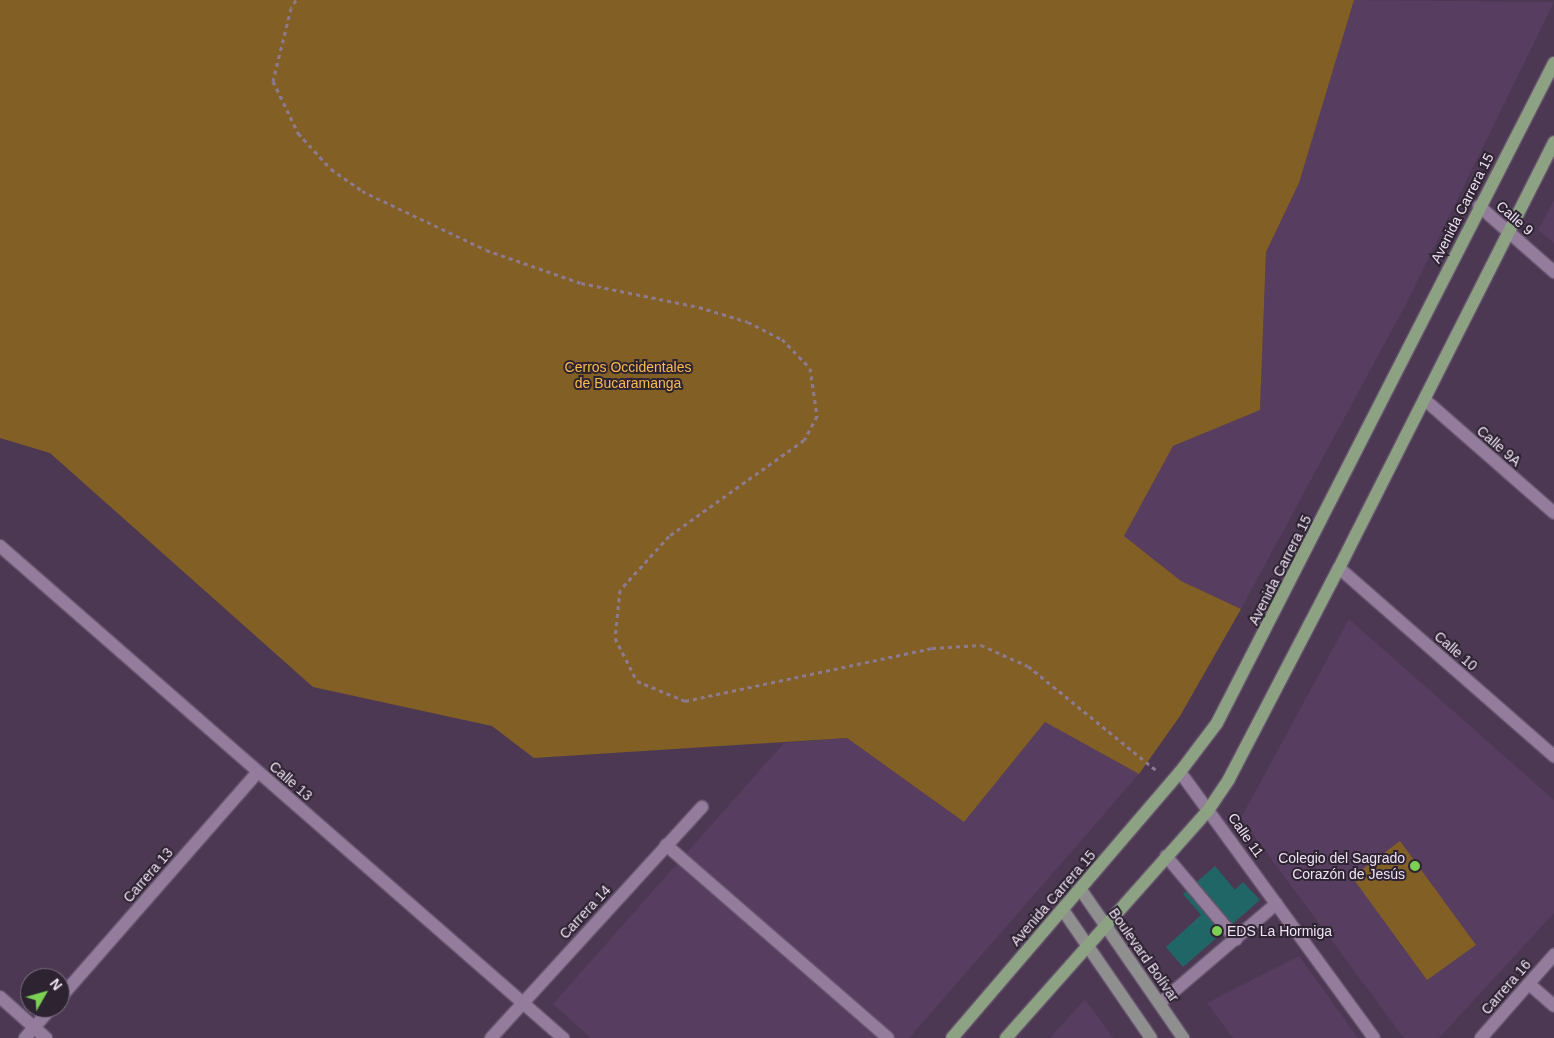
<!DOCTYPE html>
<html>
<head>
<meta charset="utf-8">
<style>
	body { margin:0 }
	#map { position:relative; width:1554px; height:1038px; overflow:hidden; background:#4d3854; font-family:Helvetica,sans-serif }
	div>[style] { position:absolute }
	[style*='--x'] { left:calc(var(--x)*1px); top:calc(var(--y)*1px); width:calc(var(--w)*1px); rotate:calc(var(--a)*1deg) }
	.built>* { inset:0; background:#573d60 }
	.green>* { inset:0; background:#825f25 }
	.building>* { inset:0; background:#206667 }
	.path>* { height:3px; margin-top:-1.5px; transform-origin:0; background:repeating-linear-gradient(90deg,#8c7a92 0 4px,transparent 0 8px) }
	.roads { filter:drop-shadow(1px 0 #67556e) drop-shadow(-1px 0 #67556e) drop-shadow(0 1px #67556e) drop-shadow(0 -1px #67556e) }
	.service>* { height:12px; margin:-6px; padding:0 6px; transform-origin:6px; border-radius:6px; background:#947c9c }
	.minor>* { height:12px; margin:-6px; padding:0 6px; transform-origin:6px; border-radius:6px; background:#947c9c }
	.tertiary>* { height:12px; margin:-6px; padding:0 6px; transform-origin:6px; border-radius:6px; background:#947c9c }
	.secondary>* { height:12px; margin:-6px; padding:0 6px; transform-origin:6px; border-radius:6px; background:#908f90 }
	.primary>* { height:12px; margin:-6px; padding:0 6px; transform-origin:6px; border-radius:6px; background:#8da283 }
	.dots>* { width:14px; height:14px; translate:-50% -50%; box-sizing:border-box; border:2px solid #2d2331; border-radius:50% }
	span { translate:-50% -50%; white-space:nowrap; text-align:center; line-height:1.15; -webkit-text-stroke:4px #2d2331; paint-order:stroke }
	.street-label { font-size:14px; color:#f0e3f5 }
	.park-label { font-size:14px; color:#fcbb4f }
	.poi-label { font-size:14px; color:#f0e3f5 }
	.right { translate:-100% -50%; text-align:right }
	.left { translate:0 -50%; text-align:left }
	.north { position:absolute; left:20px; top:968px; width:50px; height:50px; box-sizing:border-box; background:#2d2331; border:1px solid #7b707f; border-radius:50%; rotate:52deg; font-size:14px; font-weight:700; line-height:20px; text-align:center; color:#f0e3f5 }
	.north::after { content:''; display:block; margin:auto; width:18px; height:22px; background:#7cd155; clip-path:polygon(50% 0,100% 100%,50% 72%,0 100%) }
</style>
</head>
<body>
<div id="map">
	<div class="built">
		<i style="clip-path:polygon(1354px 0,1554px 2px,1407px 302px,1241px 609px,1181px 581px,1124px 536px,1173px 446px,1260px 410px,1266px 252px,1299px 183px)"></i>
		<i style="clip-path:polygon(1554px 201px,1554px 243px,1538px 230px)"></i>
		<i style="clip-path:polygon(1349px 619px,1554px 800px,1554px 913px,1439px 1038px,1404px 1038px,1241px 818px)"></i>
		<i style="clip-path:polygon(1045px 722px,1139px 774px,909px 1038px,591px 1038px,553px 1004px,784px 743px,847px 738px,964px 822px)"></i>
		<i style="clip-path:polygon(1299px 956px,1358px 1038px,1233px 1038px,1207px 1003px)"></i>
		<i style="clip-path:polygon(1085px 999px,1113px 1038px,1050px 1038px)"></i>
	</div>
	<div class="green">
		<i style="clip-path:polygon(0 0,1354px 0,1299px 183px,1266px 252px,1260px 410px,1173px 446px,1124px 536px,1181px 581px,1241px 609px,1180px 716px,1139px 774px,1045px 722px,964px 822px,847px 738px,534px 758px,492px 726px,313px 687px,50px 453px,0 438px)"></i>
		<i style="clip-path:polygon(1400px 841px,1476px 945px,1427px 980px,1352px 877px)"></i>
	</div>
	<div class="building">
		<i style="clip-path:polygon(1215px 866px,1235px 890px,1243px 882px,1260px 900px,1183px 967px,1166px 947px,1201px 915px,1183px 894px)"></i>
	</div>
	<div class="path">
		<i style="--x:296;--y:0;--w:9;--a:122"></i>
		<i style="--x:291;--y:8;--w:75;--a:103.9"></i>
		<i style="--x:273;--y:81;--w:58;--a:64.3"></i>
		<i style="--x:298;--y:133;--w:49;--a:47.5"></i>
		<i style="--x:331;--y:169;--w:38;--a:35"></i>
		<i style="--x:362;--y:191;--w:137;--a:25.4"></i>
		<i style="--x:486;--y:250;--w:101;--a:19.2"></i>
		<i style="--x:581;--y:283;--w:120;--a:11.5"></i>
		<i style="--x:699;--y:307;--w:51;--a:17"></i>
		<i style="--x:748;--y:322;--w:38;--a:27"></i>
		<i style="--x:782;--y:339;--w:40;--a:46"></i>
		<i style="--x:810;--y:368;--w:49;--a:81.7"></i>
		<i style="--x:817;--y:416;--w:27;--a:118"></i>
		<i style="--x:804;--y:440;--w:166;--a:144.6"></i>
		<i style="--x:669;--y:536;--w:73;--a:132.2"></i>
		<i style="--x:620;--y:590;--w:48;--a:95.9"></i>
		<i style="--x:615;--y:638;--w:48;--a:62.9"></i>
		<i style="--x:637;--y:681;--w:52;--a:22.6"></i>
		<i style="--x:685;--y:701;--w:253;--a:-12.1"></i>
		<i style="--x:932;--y:648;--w:49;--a:-3.5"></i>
		<i style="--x:981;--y:645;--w:51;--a:24.1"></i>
		<i style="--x:1028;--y:666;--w:166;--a:39.1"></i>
	</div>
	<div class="roads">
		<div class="service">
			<i style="--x:666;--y:845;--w:294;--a:41"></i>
			<i style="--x:1166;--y:856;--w:109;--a:49.9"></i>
			<i style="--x:1160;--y:1003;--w:153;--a:-40.5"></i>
		</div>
		<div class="minor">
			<i style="--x:1425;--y:400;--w:171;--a:41.2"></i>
			<i style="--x:0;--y:546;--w:748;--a:41.15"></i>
			<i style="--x:1339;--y:568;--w:286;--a:41.2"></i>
			<i style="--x:1529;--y:984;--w:33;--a:41"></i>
			<i style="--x:0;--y:997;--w:62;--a:41.7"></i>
			<i style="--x:60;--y:998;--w:300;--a:-48.8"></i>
			<i style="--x:25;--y:1038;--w:40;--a:-49"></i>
			<i style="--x:491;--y:1038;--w:313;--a:-47.6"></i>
			<i style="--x:1481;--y:1038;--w:111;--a:-48.7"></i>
		</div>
		<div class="tertiary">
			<i style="--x:1479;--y:206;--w:100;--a:41.3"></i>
			<i style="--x:1180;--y:772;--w:329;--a:53.9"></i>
		</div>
		<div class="secondary">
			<i style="--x:1081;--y:890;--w:180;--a:55.4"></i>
			<i style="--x:1063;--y:910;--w:155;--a:55.5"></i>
		</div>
		<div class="primary">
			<i style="--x:952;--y:1038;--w:350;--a:-49.4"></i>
			<i style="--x:1180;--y:772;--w:61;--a:-52.9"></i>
			<i style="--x:1217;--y:723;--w:741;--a:-62.95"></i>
			<i style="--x:1006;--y:1038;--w:306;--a:-48.4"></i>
			<i style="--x:1209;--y:809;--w:36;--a:-56"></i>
			<i style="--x:1229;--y:779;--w:238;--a:-62.5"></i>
			<i style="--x:1339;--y:568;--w:477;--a:-63.2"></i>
		</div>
	</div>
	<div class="dots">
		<i style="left:1415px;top:866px;background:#7cd155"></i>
		<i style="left:1217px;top:931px;background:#7cd155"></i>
	</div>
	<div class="street-label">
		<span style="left:1462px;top:208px;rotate:-63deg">Avenida Carrera 15</span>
		<span style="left:1515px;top:218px;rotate:41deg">Calle 9</span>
		<span style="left:1499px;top:446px;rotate:41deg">Calle 9A</span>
		<span style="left:1280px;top:570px;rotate:-63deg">Avenida Carrera 15</span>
		<span style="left:1456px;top:651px;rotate:41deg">Calle 10</span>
		<span style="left:291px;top:781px;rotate:41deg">Calle 13</span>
		<span style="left:1246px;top:835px;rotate:55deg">Calle 11</span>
		<span style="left:148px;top:875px;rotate:-49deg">Carrera 13</span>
		<span style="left:1053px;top:898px;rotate:-49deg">Avenida Carrera 15</span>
		<span style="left:585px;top:912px;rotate:-47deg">Carrera 14</span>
		<span style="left:1144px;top:955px;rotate:55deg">Boulevard Bolívar</span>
		<span style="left:1506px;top:987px;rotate:-49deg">Carrera 16</span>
	</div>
	<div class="park-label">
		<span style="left:628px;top:375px">Cerros Occidentales<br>de Bucaramanga</span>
	</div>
	<div class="poi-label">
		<span class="right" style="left:1405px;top:866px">Colegio del Sagrado<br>Corazón de Jesús</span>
		<span class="left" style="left:1227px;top:931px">EDS La Hormiga</span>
	</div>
	<div class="north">N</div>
</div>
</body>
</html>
